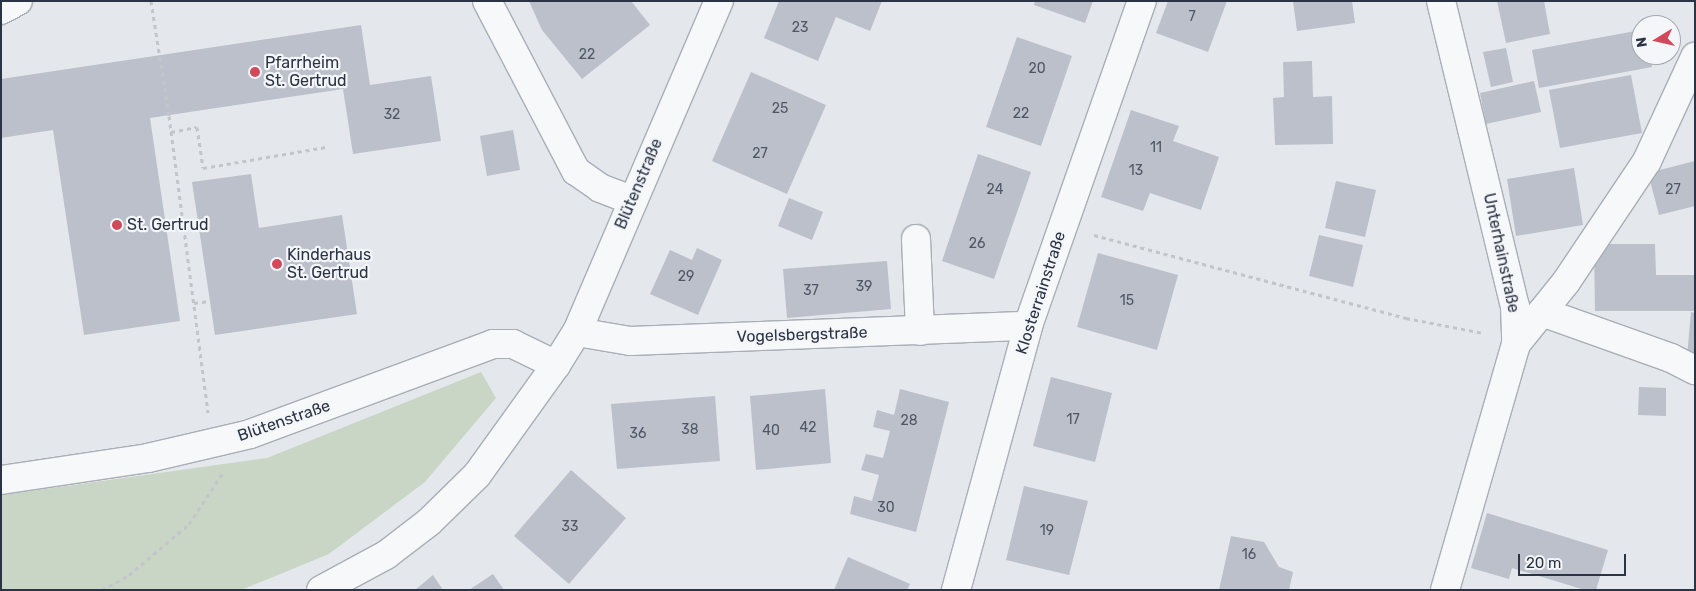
<!DOCTYPE html>
<html>
<head>
<meta charset="utf-8">
<style>
	body { margin:0 }
	#map { position:relative; width:1696px; height:591px; overflow:hidden; background:#e4e7ec; font-family:Rubik,sans-serif }
	div>[style] { position:absolute }
	[style*='--x'] { left:calc(var(--x)*1px); top:calc(var(--y)*1px); width:calc(var(--w)*1px); rotate:calc(var(--a)*1deg) }
	.green>* { inset:0; background:#c9d6c5 }
	.building>* { inset:0; background:#bbc0ca }
	.path>* { height:3px; margin-top:-1.5px; transform-origin:0; background:repeating-linear-gradient(90deg,#c2c5cb 0 4px,transparent 0 8px) }
	.roads { filter:drop-shadow(1px 0 #a9aeb7) drop-shadow(-1px 0 #a9aeb7) drop-shadow(0 1px #a9aeb7) drop-shadow(0 -1px #a9aeb7) }
	.minor>* { height:28px; margin:-14px; padding:0 14px; transform-origin:14px; border-radius:14px; background:#f7f8fa }
	.dots>* { width:14px; height:14px; translate:-50% -50%; box-sizing:border-box; border:2px solid #f4f6f9; border-radius:50% }
	span { translate:-50% -50%; white-space:nowrap; text-align:center; line-height:1.15; -webkit-text-stroke:4.5px #f4f6f9; paint-order:stroke }
	.number-label { font-size:14px; color:#4f5766 }
	.number-label span { -webkit-text-stroke-width:0 }
	.poi-label { font-size:16px; color:#2b3445 }
	.left { translate:0 -50%; text-align:left }
	.street-label { font-size:16px; color:#2b3445 }
	.frame { position:absolute; inset:0; border:2px solid #2b3445; pointer-events:none }
	.north { position:absolute; left:1631px; top:15px; width:50px; height:50px; box-sizing:border-box; background:#f4f6f9; border:1px solid #a4a8b1; border-radius:50%; rotate:261deg; font-size:14px; font-weight:700; line-height:20px; text-align:center; color:#2b3445 }
	.north::after { content:''; display:block; margin:auto; width:18px; height:22px; background:#d1495b; clip-path:polygon(50% 0,100% 100%,50% 72%,0 100%) }
	.scale { position:absolute; left:1518px; top:554px; width:108px; height:22px; box-sizing:border-box; border:2px solid #2b3445; border-top:0; padding-left:6px; font-size:15px; line-height:18px; white-space:nowrap; color:#2b3445; -webkit-text-stroke:4px #f4f6f9; paint-order:stroke }
</style>
</head>
<body>
<div id="map">
	<div class="green">
		<i style="clip-path:polygon(481px 372px,496px 398px,425px 482px,329px 554px,241px 590px,1px 590px,1px 495px,267px 458px)"></i>
	</div>
	<div class="building">
		<i style="clip-path:polygon(529px 1px,631px 1px,650px 25px,582px 79px,542px 30px)"></i>
		<i style="clip-path:polygon(779px 1px,882px 1px,870px 31px,836px 17px,818px 61px,764px 38px)"></i>
		<i style="clip-path:polygon(1035px 1px,1093px 1px,1085px 23px,1034px 5px)"></i>
		<i style="clip-path:polygon(1168px 1px,1227px 1px,1208px 52px,1156px 33px)"></i>
		<i style="clip-path:polygon(1293px 1px,1352px 1px,1355px 23px,1297px 31px)"></i>
		<i style="clip-path:polygon(1497px 1px,1544px 1px,1550px 34px,1506px 43px)"></i>
		<i style="clip-path:polygon(361px 25px,370px 85px,431px 76px,441px 141px,353px 154px,343px 89px,150px 118px,180px 321px,84px 335px,53px 130px,1px 138px,1px 79px)"></i>
		<i style="clip-path:polygon(1641px 30px,1641px 55px,1650px 55px,1652px 67px,1539px 88px,1532px 50px)"></i>
		<i style="clip-path:polygon(1017px 37px,1072px 56px,1041px 146px,986px 127px)"></i>
		<i style="clip-path:polygon(1506px 48px,1513px 82px,1491px 87px,1483px 52px)"></i>
		<i style="clip-path:polygon(1312px 61px,1313px 97px,1332px 96px,1333px 144px,1275px 145px,1273px 98px,1284px 97px,1283px 62px)"></i>
		<i style="clip-path:polygon(751px 72px,826px 105px,787px 194px,712px 161px)"></i>
		<i style="clip-path:polygon(1631px 75px,1642px 133px,1560px 148px,1549px 90px)"></i>
		<i style="clip-path:polygon(1534px 81px,1541px 112px,1486px 124px,1480px 93px)"></i>
		<i style="clip-path:polygon(1131px 110px,1179px 126px,1173px 141px,1219px 157px,1201px 210px,1150px 193px,1143px 211px,1101px 197px)"></i>
		<i style="clip-path:polygon(513px 130px,520px 170px,487px 176px,480px 136px)"></i>
		<i style="clip-path:polygon(978px 154px,1031px 172px,994px 279px,942px 261px)"></i>
		<i style="clip-path:polygon(1695px 161px,1695px 206px,1659px 215px,1648px 173px)"></i>
		<i style="clip-path:polygon(1574px 168px,1583px 225px,1516px 236px,1507px 179px)"></i>
		<i style="clip-path:polygon(251px 174px,259px 228px,342px 215px,357px 314px,215px 335px,192px 182px)"></i>
		<i style="clip-path:polygon(1336px 181px,1376px 190px,1365px 237px,1325px 228px)"></i>
		<i style="clip-path:polygon(789px 198px,823px 212px,812px 240px,778px 226px)"></i>
		<i style="clip-path:polygon(1319px 235px,1363px 245px,1353px 287px,1309px 276px)"></i>
		<i style="clip-path:polygon(1594px 244px,1655px 244px,1656px 275px,1695px 275px,1695px 311px,1595px 311px)"></i>
		<i style="clip-path:polygon(697px 248px,722px 260px,698px 315px,650px 294px,670px 250px,692px 260px)"></i>
		<i style="clip-path:polygon(1098px 253px,1178px 275px,1157px 350px,1077px 327px)"></i>
		<i style="clip-path:polygon(887px 261px,891px 309px,787px 318px,783px 269px)"></i>
		<i style="clip-path:polygon(1691px 312px,1695px 313px,1695px 358px,1687px 357px)"></i>
		<i style="clip-path:polygon(1051px 377px,1112px 393px,1095px 462px,1033px 446px)"></i>
		<i style="clip-path:polygon(1639px 387px,1666px 388px,1666px 416px,1638px 415px)"></i>
		<i style="clip-path:polygon(825px 389px,831px 463px,756px 470px,750px 396px)"></i>
		<i style="clip-path:polygon(900px 389px,949px 402px,916px 532px,850px 514px,854px 496px,872px 501px,879px 475px,861px 470px,866px 454px,883px 458px,890px 431px,873px 427px,877px 410px,894px 415px)"></i>
		<i style="clip-path:polygon(715px 396px,720px 461px,617px 469px,611px 404px)"></i>
		<i style="clip-path:polygon(571px 470px,626px 518px,569px 584px,514px 536px)"></i>
		<i style="clip-path:polygon(1024px 486px,1088px 501px,1069px 575px,1006px 560px)"></i>
		<i style="clip-path:polygon(1487px 513px,1608px 550px,1596px 590px,1585px 590px,1512px 568px,1509px 579px,1471px 568px)"></i>
		<i style="clip-path:polygon(1231px 536px,1264px 542px,1279px 567px,1293px 572px,1289px 590px,1219px 590px)"></i>
		<i style="clip-path:polygon(848px 557px,910px 584px,907px 590px,834px 590px)"></i>
		<i style="clip-path:polygon(493px 574px,504px 590px,469px 590px)"></i>
		<i style="clip-path:polygon(433px 575px,443px 590px,415px 590px)"></i>
	</div>
	<div class="path">
		<i style="--x:151;--y:1;--w:116;--a:81.1"></i>
		<i style="--x:169;--y:116;--w:299;--a:82.5"></i>
		<i style="--x:171;--y:132;--w:26;--a:-11"></i>
		<i style="--x:197;--y:127;--w:41;--a:81.7"></i>
		<i style="--x:203;--y:168;--w:125;--a:-9.7"></i>
		<i style="--x:1094;--y:235;--w:323;--a:14.9"></i>
		<i style="--x:1406;--y:318;--w:78;--a:11"></i>
		<i style="--x:194;--y:303;--w:16;--a:-7"></i>
		<i style="--x:102;--y:590;--w:31;--a:-29"></i>
		<i style="--x:129;--y:575;--w:79;--a:-40.4"></i>
		<i style="--x:189;--y:524;--w:60;--a:-56.6"></i>
	</div>
	<div class="roads">
		<div class="minor">
			<i style="--x:487;--y:1;--w:192;--a:62.4"></i>
			<i style="--x:576;--y:171;--w:29;--a:35"></i>
			<i style="--x:600;--y:188;--w:34;--a:21"></i>
			<i style="--x:1441;--y:1;--w:314;--a:76.4"></i>
			<i style="--x:1515;--y:306;--w:38;--a:88"></i>
			<i style="--x:1516;--y:344;--w:256;--a:106.1"></i>
			<i style="--x:1;--y:10;--w:19;--a:-28"></i>
			<i style="--x:916;--y:239;--w:92;--a:87.5"></i>
			<i style="--x:1542;--y:312;--w:137;--a:19.6"></i>
			<i style="--x:1671;--y:358;--w:27;--a:27"></i>
			<i style="--x:577;--y:332;--w:54;--a:9.6"></i>
			<i style="--x:630;--y:341;--w:398;--a:-2.2"></i>
			<i style="--x:1516;--y:344;--w:80;--a:-51.1"></i>
			<i style="--x:1566;--y:282;--w:146;--a:-56.2"></i>
			<i style="--x:1647;--y:161;--w:115;--a:-65.2"></i>
			<i style="--x:1;--y:480;--w:149;--a:-8.5"></i>
			<i style="--x:148;--y:458;--w:105;--a:-13.2"></i>
			<i style="--x:250;--y:434;--w:259;--a:-20.3"></i>
			<i style="--x:493;--y:344;--w:20;--a:0"></i>
			<i style="--x:513;--y:344;--w:48;--a:26"></i>
			<i style="--x:321;--y:590;--w:74;--a:-28.3"></i>
			<i style="--x:386;--y:555;--w:54;--a:-37.5"></i>
			<i style="--x:429;--y:522;--w:67;--a:-44.4"></i>
			<i style="--x:477;--y:475;--w:135;--a:-54.3"></i>
			<i style="--x:556;--y:365;--w:39;--a:-58"></i>
			<i style="--x:577;--y:332;--w:360;--a:-66.8"></i>
			<i style="--x:956;--y:590;--w:274;--a:-74.7"></i>
			<i style="--x:1028;--y:326;--w:344;--a:-70.7"></i>
		</div>
	</div>
	<div class="dots">
		<i style="left:255px;top:72px;background:#d1495b"></i>
		<i style="left:117px;top:225px;background:#d1495b"></i>
		<i style="left:277px;top:264px;background:#d1495b"></i>
	</div>
	<div class="number-label">
		<span style="left:1192px;top:17px">7</span>
		<span style="left:800px;top:28px">23</span>
		<span style="left:587px;top:55px">22</span>
		<span style="left:1037px;top:69px">20</span>
		<span style="left:780px;top:109px">25</span>
		<span style="left:1021px;top:114px">22</span>
		<span style="left:392px;top:115px">32</span>
		<span style="left:1156px;top:148px">11</span>
		<span style="left:760px;top:154px">27</span>
		<span style="left:1136px;top:171px">13</span>
		<span style="left:995px;top:190px">24</span>
		<span style="left:1673px;top:190px">27</span>
		<span style="left:977px;top:244px">26</span>
		<span style="left:686px;top:277px">29</span>
		<span style="left:864px;top:287px">39</span>
		<span style="left:811px;top:291px">37</span>
		<span style="left:1127px;top:301px">15</span>
		<span style="left:1073px;top:420px">17</span>
		<span style="left:909px;top:421px">28</span>
		<span style="left:808px;top:428px">42</span>
		<span style="left:690px;top:430px">38</span>
		<span style="left:771px;top:431px">40</span>
		<span style="left:638px;top:434px">36</span>
		<span style="left:886px;top:508px">30</span>
		<span style="left:570px;top:527px">33</span>
		<span style="left:1047px;top:531px">19</span>
		<span style="left:1249px;top:555px">16</span>
	</div>
	<div class="poi-label">
		<span class="left" style="left:265px;top:72px">Pfarrheim<br>St. Gertrud</span>
		<span class="left" style="left:127px;top:225px">St. Gertrud</span>
		<span class="left" style="left:287px;top:264px">Kinderhaus<br>St. Gertrud</span>
	</div>
	<div class="street-label">
		<span style="left:639px;top:184px;rotate:-67deg">Blütenstraße</span>
		<span style="left:1501px;top:253px;rotate:78deg">Unterhainstraße</span>
		<span style="left:1041px;top:293px;rotate:-72deg">Klosterrainstraße</span>
		<span style="left:802px;top:335px;rotate:-2deg">Vogelsbergstraße</span>
		<span style="left:284px;top:421px;rotate:-19deg">Blütenstraße</span>
	</div>
	<div class="frame"></div>
	<div class="north">N</div>
	<div class="scale">20 m</div>
</div>
</body>
</html>
